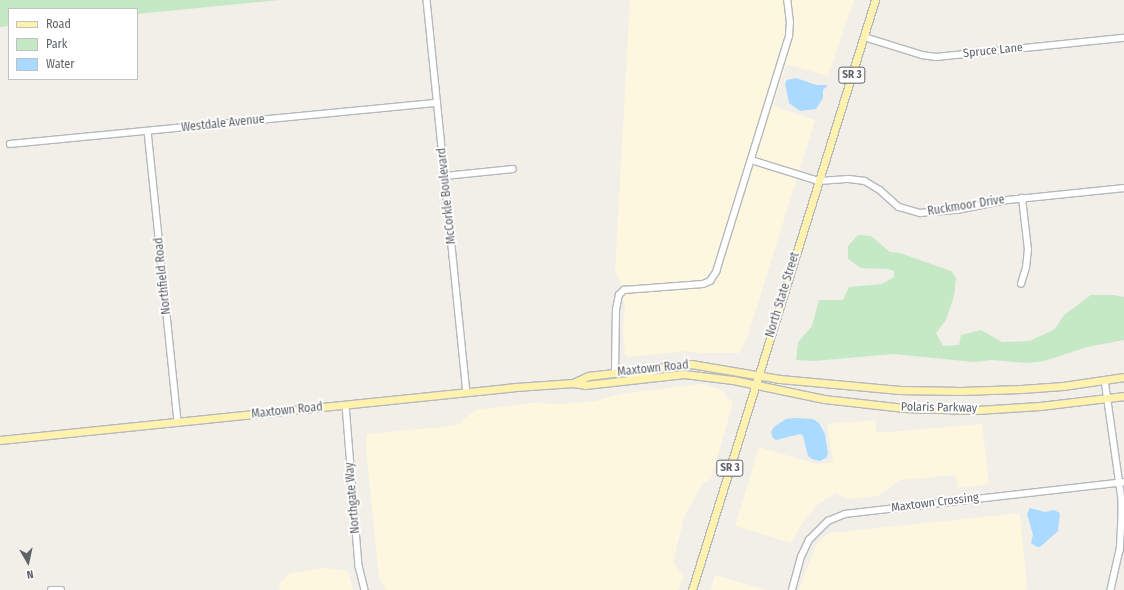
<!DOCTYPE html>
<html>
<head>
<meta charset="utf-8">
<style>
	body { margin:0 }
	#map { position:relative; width:1124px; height:590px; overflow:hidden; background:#f1efe8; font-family:"Fira Sans Condensed",sans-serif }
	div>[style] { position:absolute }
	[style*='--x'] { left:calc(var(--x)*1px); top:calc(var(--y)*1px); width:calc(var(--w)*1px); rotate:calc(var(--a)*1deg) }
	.commercial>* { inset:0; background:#fef7e0 }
	.green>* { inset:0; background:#c5e8c5 }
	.water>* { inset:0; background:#aadaff }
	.roads { filter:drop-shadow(1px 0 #b5b8bc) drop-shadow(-1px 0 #b5b8bc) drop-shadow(0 1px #b5b8bc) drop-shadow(0 -1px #b5b8bc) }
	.minor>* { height:5.5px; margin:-2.75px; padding:0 2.75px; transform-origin:2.75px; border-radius:2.75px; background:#fff }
	.major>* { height:7px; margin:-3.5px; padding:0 3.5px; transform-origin:3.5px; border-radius:3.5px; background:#fff2af }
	span { translate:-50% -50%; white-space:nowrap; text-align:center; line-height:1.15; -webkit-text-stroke:3.5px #fff; paint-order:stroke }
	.shield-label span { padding:1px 3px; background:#fff; border:1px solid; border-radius:3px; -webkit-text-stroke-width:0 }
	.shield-label { font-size:11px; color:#5f6368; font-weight:700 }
	.street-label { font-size:12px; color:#5f6368 }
	.legend { position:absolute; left:8px; top:8px; width:130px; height:72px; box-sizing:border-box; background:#fff; border:1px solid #bfc1c3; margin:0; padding:5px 7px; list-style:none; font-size:12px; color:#5f6368 }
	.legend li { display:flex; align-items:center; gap:8px; height:20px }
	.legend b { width:20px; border:1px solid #bfc1c3 }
	.north { position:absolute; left:8px; top:542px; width:40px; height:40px; -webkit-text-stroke:3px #fff; paint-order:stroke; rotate:171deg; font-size:11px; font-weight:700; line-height:16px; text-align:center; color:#5f6368 }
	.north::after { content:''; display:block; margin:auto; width:14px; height:18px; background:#5f6368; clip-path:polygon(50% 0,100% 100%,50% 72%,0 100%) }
</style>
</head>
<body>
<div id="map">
	<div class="commercial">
		<i style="clip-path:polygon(630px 0,854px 0,828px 76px,786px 64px,773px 106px,815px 120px,748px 335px,739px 353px,702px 353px,684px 351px,629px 357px,625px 355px,623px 330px,625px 309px,620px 279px,615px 273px)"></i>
		<i style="clip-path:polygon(702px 384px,721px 390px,733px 403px,711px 479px,702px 484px,684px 517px,673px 562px,684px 577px,678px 590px,387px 590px,383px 585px,379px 577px,366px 447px,367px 434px,453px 426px,461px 423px,464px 419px,476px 410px,532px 403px,563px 404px,596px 401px,620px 394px)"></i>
		<i style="clip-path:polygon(875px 420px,877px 433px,982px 424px,989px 484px,958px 488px,956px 475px,900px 480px,878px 496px,848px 499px,835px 493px,816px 506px,800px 527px,791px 543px,735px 526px,759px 447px,816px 464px,833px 462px,827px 424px)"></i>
		<i style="clip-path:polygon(1020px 513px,1027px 590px,799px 590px,814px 550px,821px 539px,831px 533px)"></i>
		<i style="clip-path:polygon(325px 568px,348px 571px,353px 590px,280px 590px,279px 584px,290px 573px)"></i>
		<i style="clip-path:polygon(715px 575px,767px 590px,711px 590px)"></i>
	</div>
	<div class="green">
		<i style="clip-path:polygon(0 0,280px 0,137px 14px,137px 9px,9px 9px,9px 26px,0 27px)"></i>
		<i style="clip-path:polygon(858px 235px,871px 236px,890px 252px,900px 253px,951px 271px,956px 278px,954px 296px,946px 320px,936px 333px,943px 346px,959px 345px,961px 335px,981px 330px,1002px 342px,1030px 341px,1055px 329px,1064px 315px,1091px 295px,1114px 295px,1124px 297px,1124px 340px,1087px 347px,1044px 361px,1028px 363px,992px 360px,974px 362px,893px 354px,814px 361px,796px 360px,798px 342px,812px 326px,819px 300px,843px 300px,849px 287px,882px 284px,894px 277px,894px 271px,887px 269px,861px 268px,848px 259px,848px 246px)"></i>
	</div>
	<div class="water">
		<i style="clip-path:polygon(796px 78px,817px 85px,828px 85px,823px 90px,823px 98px,816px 109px,800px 111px,789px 103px,785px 83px,787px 80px)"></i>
		<i style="clip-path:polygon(795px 418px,813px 419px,819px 423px,825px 434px,828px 454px,826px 458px,820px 461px,812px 459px,808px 456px,803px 436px,800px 434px,776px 440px,773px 438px,771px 432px,774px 427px,786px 419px)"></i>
		<i style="clip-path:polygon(1030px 508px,1045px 512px,1054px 510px,1060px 513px,1058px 531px,1040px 547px,1037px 547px,1031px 543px,1033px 535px,1027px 514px)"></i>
	</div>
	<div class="roads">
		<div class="minor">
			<i style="--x:427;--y:0;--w:394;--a:84.2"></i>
			<i style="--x:864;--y:37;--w:61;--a:17.2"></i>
			<i style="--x:922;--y:55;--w:14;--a:8"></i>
			<i style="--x:936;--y:57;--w:189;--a:-5.8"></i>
			<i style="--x:148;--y:131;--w:292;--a:84.1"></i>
			<i style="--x:10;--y:144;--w:429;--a:-5.5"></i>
			<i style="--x:751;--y:160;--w:71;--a:17.2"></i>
			<i style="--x:819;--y:181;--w:30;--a:-4"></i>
			<i style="--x:849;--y:179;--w:16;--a:7"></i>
			<i style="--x:865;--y:181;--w:17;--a:31"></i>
			<i style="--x:880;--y:190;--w:25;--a:42"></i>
			<i style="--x:899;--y:207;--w:22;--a:16"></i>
			<i style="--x:920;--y:213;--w:37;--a:-5"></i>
			<i style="--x:957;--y:210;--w:52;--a:-11.1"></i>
			<i style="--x:1008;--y:200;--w:117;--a:-5.9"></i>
			<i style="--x:445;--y:176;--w:68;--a:-5.9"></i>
			<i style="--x:1021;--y:284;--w:17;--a:-73"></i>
			<i style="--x:1026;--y:268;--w:18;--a:-84"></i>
			<i style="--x:1028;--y:250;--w:52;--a:-96.6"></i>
			<i style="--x:615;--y:372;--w:62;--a:-89.1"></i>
			<i style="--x:616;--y:310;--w:15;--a:-79"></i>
			<i style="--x:619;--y:295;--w:7;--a:-45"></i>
			<i style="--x:624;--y:290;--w:79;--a:-4.3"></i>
			<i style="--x:703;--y:284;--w:8;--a:-23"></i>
			<i style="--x:710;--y:281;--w:11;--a:-56"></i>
			<i style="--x:716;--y:272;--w:247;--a:-72.8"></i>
			<i style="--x:789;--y:36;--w:13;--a:-86"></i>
			<i style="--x:790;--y:23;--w:23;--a:-97"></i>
			<i style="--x:1105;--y:380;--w:121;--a:81.9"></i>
			<i style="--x:1122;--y:500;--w:17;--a:90"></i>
			<i style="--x:1122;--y:517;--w:33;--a:93"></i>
			<i style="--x:1120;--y:550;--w:41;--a:102.7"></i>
			<i style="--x:346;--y:405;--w:162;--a:85.4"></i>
			<i style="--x:359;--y:566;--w:25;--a:76"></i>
			<i style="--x:51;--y:590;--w:10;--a:0"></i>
			<i style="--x:792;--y:590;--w:34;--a:-75"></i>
			<i style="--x:801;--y:557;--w:19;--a:-65"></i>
			<i style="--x:809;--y:540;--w:27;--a:-45"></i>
			<i style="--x:828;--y:521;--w:18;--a:-22"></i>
			<i style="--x:845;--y:514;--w:281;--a:-6.5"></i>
		</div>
		<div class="major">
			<i style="--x:630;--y:376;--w:22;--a:-13"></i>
			<i style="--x:651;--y:371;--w:4;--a:-45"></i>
			<i style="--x:573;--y:383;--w:17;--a:-25"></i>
			<i style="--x:588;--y:376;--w:104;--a:-6.6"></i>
			<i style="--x:691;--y:364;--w:90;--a:9.6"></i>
			<i style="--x:780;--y:379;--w:120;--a:5.3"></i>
			<i style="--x:899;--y:390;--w:62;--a:0.9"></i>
			<i style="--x:961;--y:391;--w:60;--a:-1.9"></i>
			<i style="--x:1021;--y:389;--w:42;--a:-4.1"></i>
			<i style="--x:1063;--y:386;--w:62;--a:-8.4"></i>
			<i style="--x:0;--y:440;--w:519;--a:-5.86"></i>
			<i style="--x:516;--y:387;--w:57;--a:-4"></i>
			<i style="--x:573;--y:383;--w:12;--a:9"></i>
			<i style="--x:585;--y:385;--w:100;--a:-6.3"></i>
			<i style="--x:684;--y:374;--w:49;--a:7"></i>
			<i style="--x:733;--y:380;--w:93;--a:11.8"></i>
			<i style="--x:824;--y:399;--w:81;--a:6.4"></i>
			<i style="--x:904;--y:408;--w:73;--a:1.6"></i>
			<i style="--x:977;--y:410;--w:63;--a:-3.6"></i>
			<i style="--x:1040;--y:406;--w:85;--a:-6.8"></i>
			<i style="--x:692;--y:590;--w:618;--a:-72.77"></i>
		</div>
	</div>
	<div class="shield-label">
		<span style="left:852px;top:75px">SR 3</span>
		<span style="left:730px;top:468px">SR 3</span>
	</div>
	<div class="street-label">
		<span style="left:993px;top:51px;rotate:-6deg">Spruce Lane</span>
		<span style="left:223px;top:124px;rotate:-6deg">Westdale Avenue</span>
		<span style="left:447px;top:196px;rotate:-96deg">McCorkle Boulevard</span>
		<span style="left:966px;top:206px;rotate:-9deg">Ruckmoor Drive</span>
		<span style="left:163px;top:276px;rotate:-96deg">Northfield Road</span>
		<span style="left:783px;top:295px;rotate:-73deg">North State Street</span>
		<span style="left:653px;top:369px;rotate:-6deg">Maxtown Road</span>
		<span style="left:939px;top:408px;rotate:1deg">Polaris Parkway</span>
		<span style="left:287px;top:411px;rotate:-6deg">Maxtown Road</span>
		<span style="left:353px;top:498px;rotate:-95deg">Northgate Way</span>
		<span style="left:935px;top:503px;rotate:-7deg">Maxtown Crossing</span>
	</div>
	<ul class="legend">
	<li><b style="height:5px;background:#fff2af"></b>Road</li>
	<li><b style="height:11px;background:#c5e8c5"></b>Park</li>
	<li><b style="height:11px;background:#aadaff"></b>Water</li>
	</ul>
	<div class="north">N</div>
</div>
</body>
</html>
